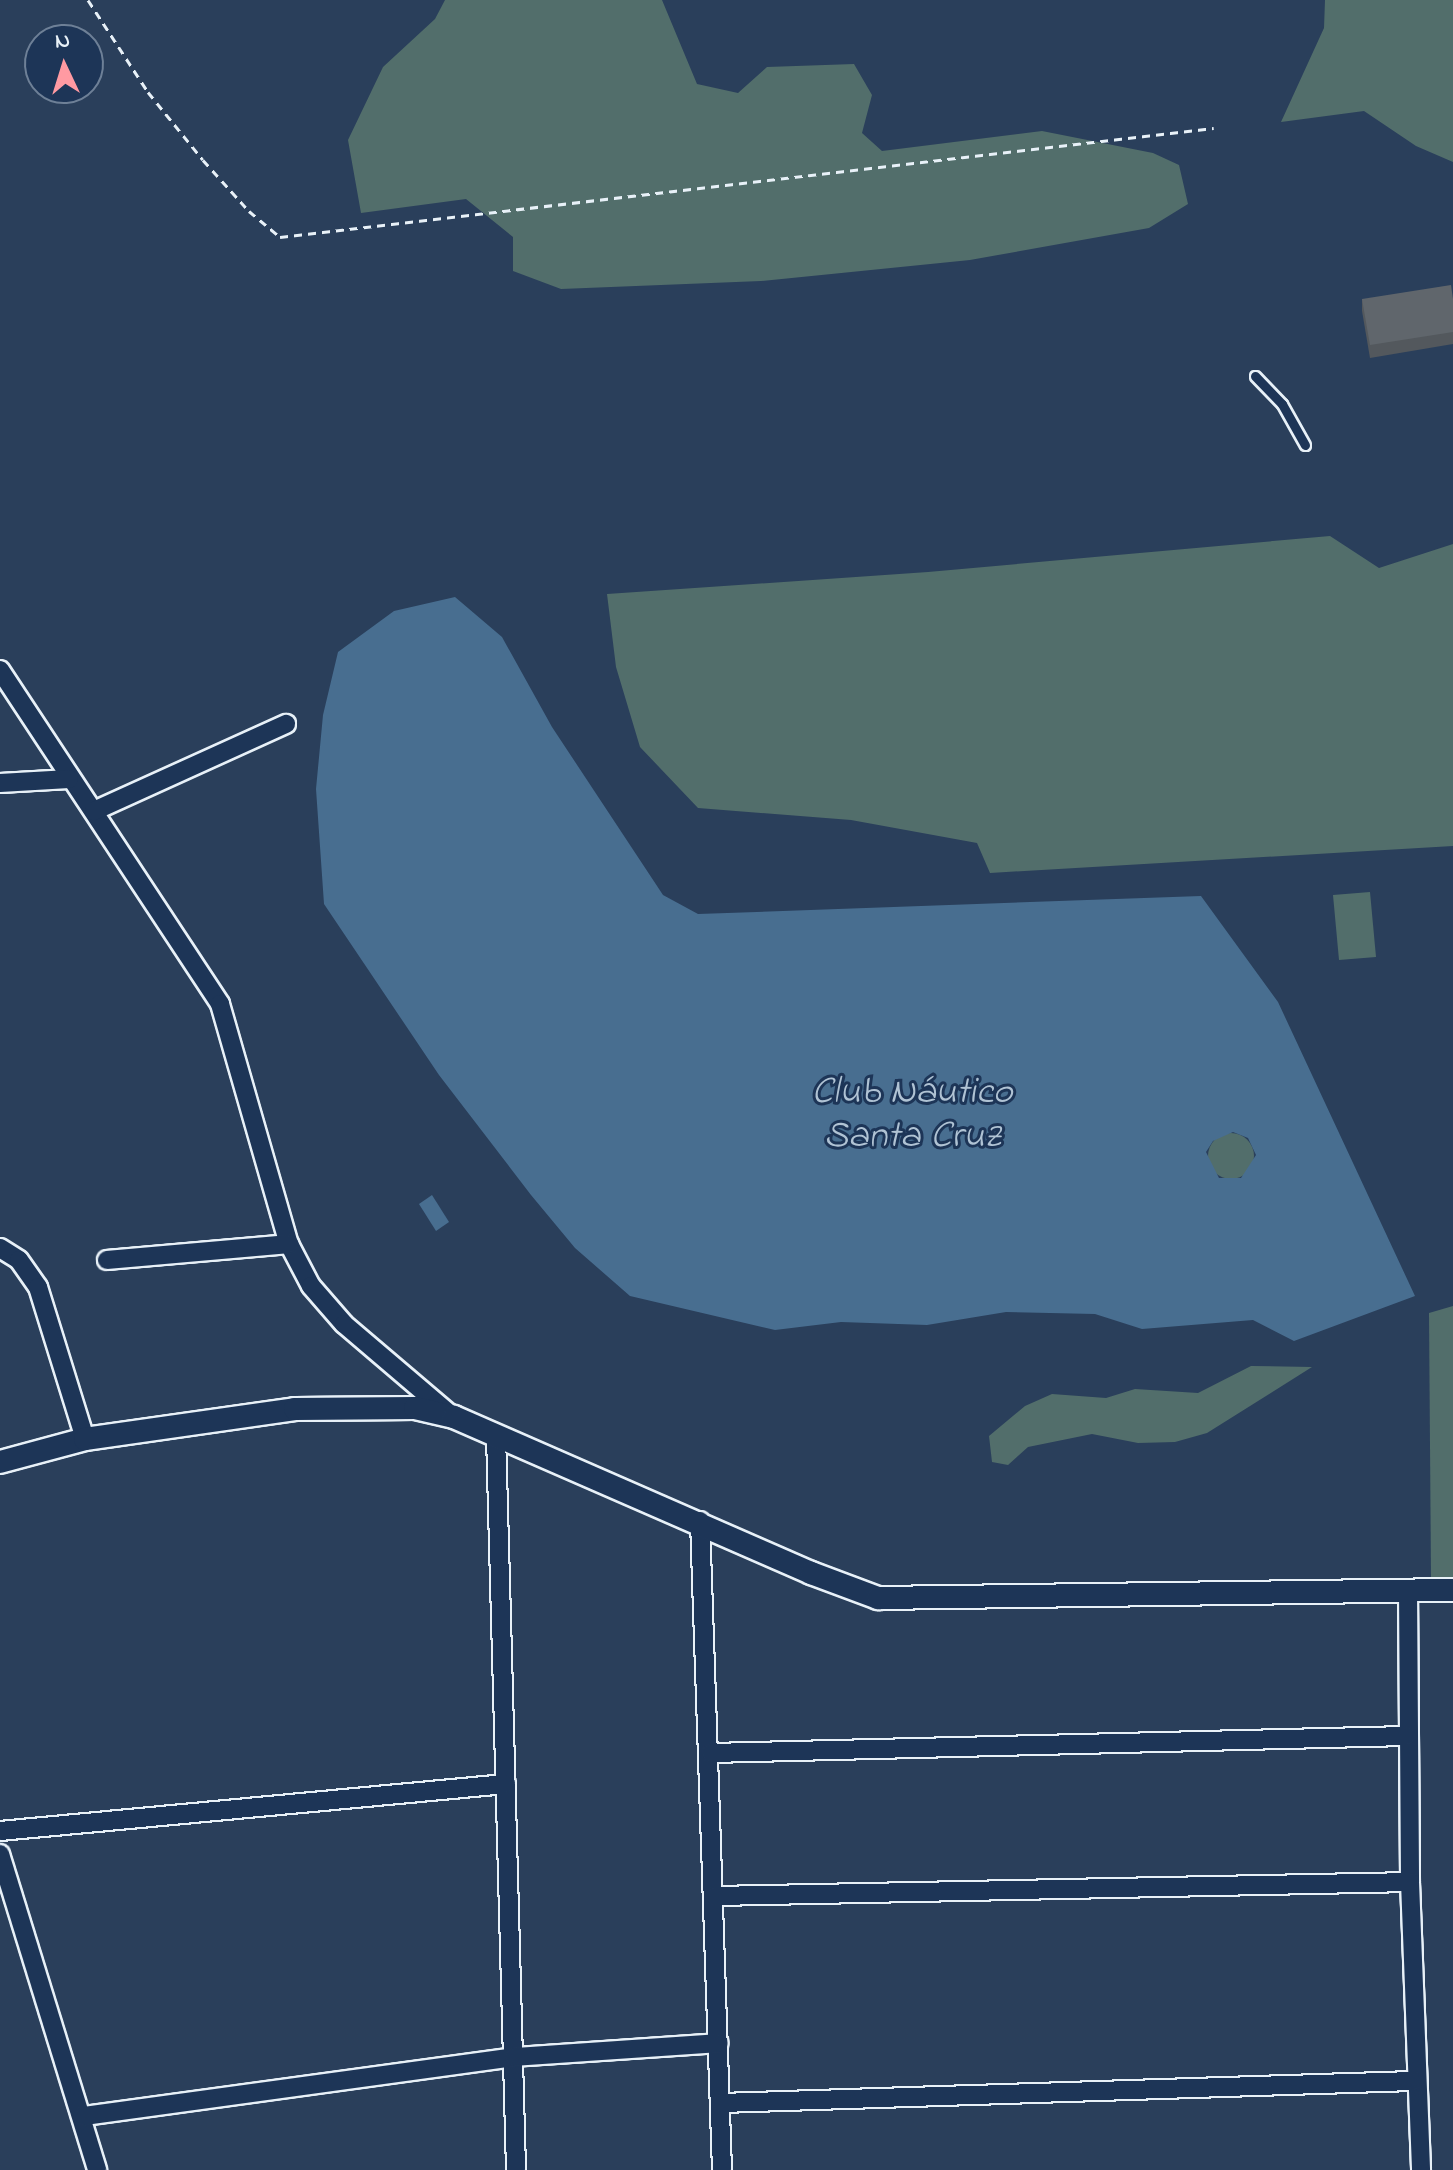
<!DOCTYPE html>
<html>
<head>
<meta charset="utf-8">
<style>
	body { margin:0 }
	#map { position:relative; width:1453px; height:2170px; overflow:hidden; background:#2a3f5b; font-family:"Indie Flower",sans-serif }
	div>[style] { position:absolute }
	[style*='--x'] { left:calc(var(--x)*1px); top:calc(var(--y)*1px); width:calc(var(--w)*1px); rotate:calc(var(--a)*1deg) }
	.green>* { inset:0; background:#526e6b }
	.round { border-radius:50% }
	.water>* { inset:0; background:#486e90 }
	.path>* { height:3px; margin-top:-1.5px; transform-origin:0; background:repeating-linear-gradient(90deg,#e8f1f8 0 8px,transparent 0 14px) }
	.roads { filter:drop-shadow(2px 0 #e8f1f8) drop-shadow(-2px 0 #e8f1f8) drop-shadow(0 2px #e8f1f8) drop-shadow(0 -2px #e8f1f8) }
	.service>* { height:9px; margin:-4.5px; padding:0 4.5px; transform-origin:4.5px; border-radius:4.5px; background:#1d3557 }
	.minor>* { height:18px; margin:-9px; padding:0 9px; transform-origin:9px; border-radius:9px; background:#1d3557 }
	.tertiary>* { height:22px; margin:-11px; padding:0 11px; transform-origin:11px; border-radius:11px; background:#1d3557 }
	.wall>* { inset:0; background:#53585d }
	.building>* { inset:0; background:#60666c }
	span { translate:-50% -50%; white-space:nowrap; text-align:center; line-height:1.15; -webkit-text-stroke:6px #1d3557; paint-order:stroke }
	.water-label { font-size:38px; color:#b0c3d4; font-style:italic }
	.north { position:absolute; left:24px; top:24px; width:80px; height:80px; box-sizing:border-box; background:#1d3557; border:2px solid #6e8097; border-radius:50%; rotate:356deg; font-size:22px; font-weight:700; line-height:32px; text-align:center; color:#e8f1f8 }
	.north::after { content:''; display:block; margin:auto; width:28px; height:36px; background:#ff9aa2; clip-path:polygon(50% 0,100% 100%,50% 72%,0 100%) }
</style>
</head>
<body>
<div id="map">
	<div class="green">
		<i style="clip-path:polygon(445px 0,662px 0,697px 84px,738px 93px,767px 67px,854px 64px,872px 95px,862px 133px,882px 151px,1042px 131px,1153px 153px,1179px 165px,1188px 204px,1149px 228px,970px 260px,761px 281px,561px 289px,513px 271px,513px 237px,466px 199px,361px 213px,348px 140px,383px 67px,435px 19px)"></i>
		<i style="clip-path:polygon(1325px 0,1453px 0,1453px 162px,1416px 146px,1364px 111px,1281px 122px,1324px 28px)"></i>
		<i style="clip-path:polygon(1330px 536px,1379px 568px,1453px 544px,1453px 846px,990px 873px,977px 843px,851px 820px,698px 808px,640px 747px,616px 667px,607px 594px,928px 572px)"></i>
		<i style="clip-path:polygon(1370px 892px,1376px 957px,1339px 960px,1333px 895px)"></i>
		<i class="round" style="left:1208px;top:1133px;width:46px;height:46px"></i>
		<i style="clip-path:polygon(1453px 1306px,1453px 1577px,1431px 1577px,1429px 1313px)"></i>
		<i style="clip-path:polygon(1251px 1366px,1312px 1367px,1207px 1433px,1175px 1442px,1138px 1443px,1092px 1434px,1028px 1447px,1008px 1465px,992px 1462px,989px 1436px,1025px 1406px,1052px 1394px,1106px 1398px,1135px 1389px,1198px 1393px)"></i>
	</div>
	<div class="water">
		<i style="clip-path:polygon(evenodd,455px 597px,502px 637px,552px 727px,663px 895px,698px 914px,1201px 896px,1278px 1002px,1415px 1296px,1294px 1341px,1253px 1320px,1142px 1329px,1095px 1314px,1006px 1312px,927px 1325px,841px 1322px,775px 1330px,630px 1296px,575px 1248px,531px 1195px,439px 1075px,324px 904px,316px 789px,323px 715px,338px 652px,394px 611px,455px 597px,1233px 1132px,1248px 1138px,1256px 1155px,1241px 1178px,1219px 1178px,1206px 1152px,1213px 1141px,1233px 1132px)"></i>
		<i style="clip-path:polygon(432px 1195px,449px 1222px,436px 1231px,419px 1204px)"></i>
	</div>
	<div class="path">
		<i style="--x:88;--y:0;--w:110;--a:56.9"></i>
		<i style="--x:148;--y:92;--w:87;--a:51"></i>
		<i style="--x:203;--y:160;--w:69;--a:48"></i>
		<i style="--x:249;--y:211;--w:40;--a:40"></i>
		<i style="--x:280;--y:237;--w:940;--a:-6.66"></i>
	</div>
	<div class="roads">
		<div class="service">
			<i style="--x:1255;--y:376;--w:39;--a:46"></i>
			<i style="--x:1282;--y:404;--w:47;--a:60.7"></i>
		</div>
		<div class="minor">
			<i style="--x:0;--y:670;--w:400;--a:56.6"></i>
			<i style="--x:220;--y:1004;--w:250;--a:74"></i>
			<i style="--x:289;--y:1244;--w:47;--a:62.4"></i>
			<i style="--x:311;--y:1286;--w:50;--a:49"></i>
			<i style="--x:344;--y:1324;--w:142;--a:40.4"></i>
			<i style="--x:0;--y:783;--w:69;--a:-3.3"></i>
			<i style="--x:94;--y:811;--w:211;--a:-24.4"></i>
			<i style="--x:0;--y:1248;--w:22;--a:32"></i>
			<i style="--x:19;--y:1260;--w:33;--a:55"></i>
			<i style="--x:38;--y:1287;--w:159;--a:72.8"></i>
			<i style="--x:107;--y:1260;--w:183;--a:-5"></i>
			<i style="--x:496;--y:1435;--w:735;--a:88.44"></i>
			<i style="--x:700;--y:1521;--w:649;--a:88.06"></i>
			<i style="--x:1408;--y:1589;--w:293;--a:89.6"></i>
			<i style="--x:1410;--y:1882;--w:288;--a:87.8"></i>
			<i style="--x:711;--y:1753;--w:696;--a:-1.4"></i>
			<i style="--x:0;--y:1831;--w:508;--a:-5.31"></i>
			<i style="--x:0;--y:1854;--w:331;--a:72.9"></i>
			<i style="--x:715;--y:1896;--w:695;--a:-1.15"></i>
			<i style="--x:721;--y:2103;--w:694;--a:-1.82"></i>
			<i style="--x:84;--y:2116;--w:434;--a:-7.8"></i>
			<i style="--x:514;--y:2057;--w:205;--a:-3.9"></i>
		</div>
		<div class="tertiary">
			<i style="--x:0;--y:1462;--w:88;--a:-15.1"></i>
			<i style="--x:85;--y:1439;--w:212;--a:-8.1"></i>
			<i style="--x:295;--y:1409;--w:120;--a:-0.5"></i>
			<i style="--x:415;--y:1408;--w:40;--a:13"></i>
			<i style="--x:454;--y:1417;--w:390;--a:23.6"></i>
			<i style="--x:811;--y:1573;--w:72;--a:20.5"></i>
			<i style="--x:878;--y:1598;--w:575;--a:-0.8"></i>
		</div>
	</div>
	<div class="wall">
		<i style="clip-path:polygon(1362px 299px,1453px 299px,1453px 344px,1370px 358px,1362px 311px)"></i>
	</div>
	<div class="building">
		<i style="clip-path:polygon(1451px 285px,1453px 299px,1453px 332px,1370px 345px,1362px 299px)"></i>
	</div>
	<div class="water-label">
		<span style="left:912px;top:1116px">Club Náutico<br>Santa Cruz</span>
	</div>
	<div class="north">N</div>
</div>
</body>
</html>
